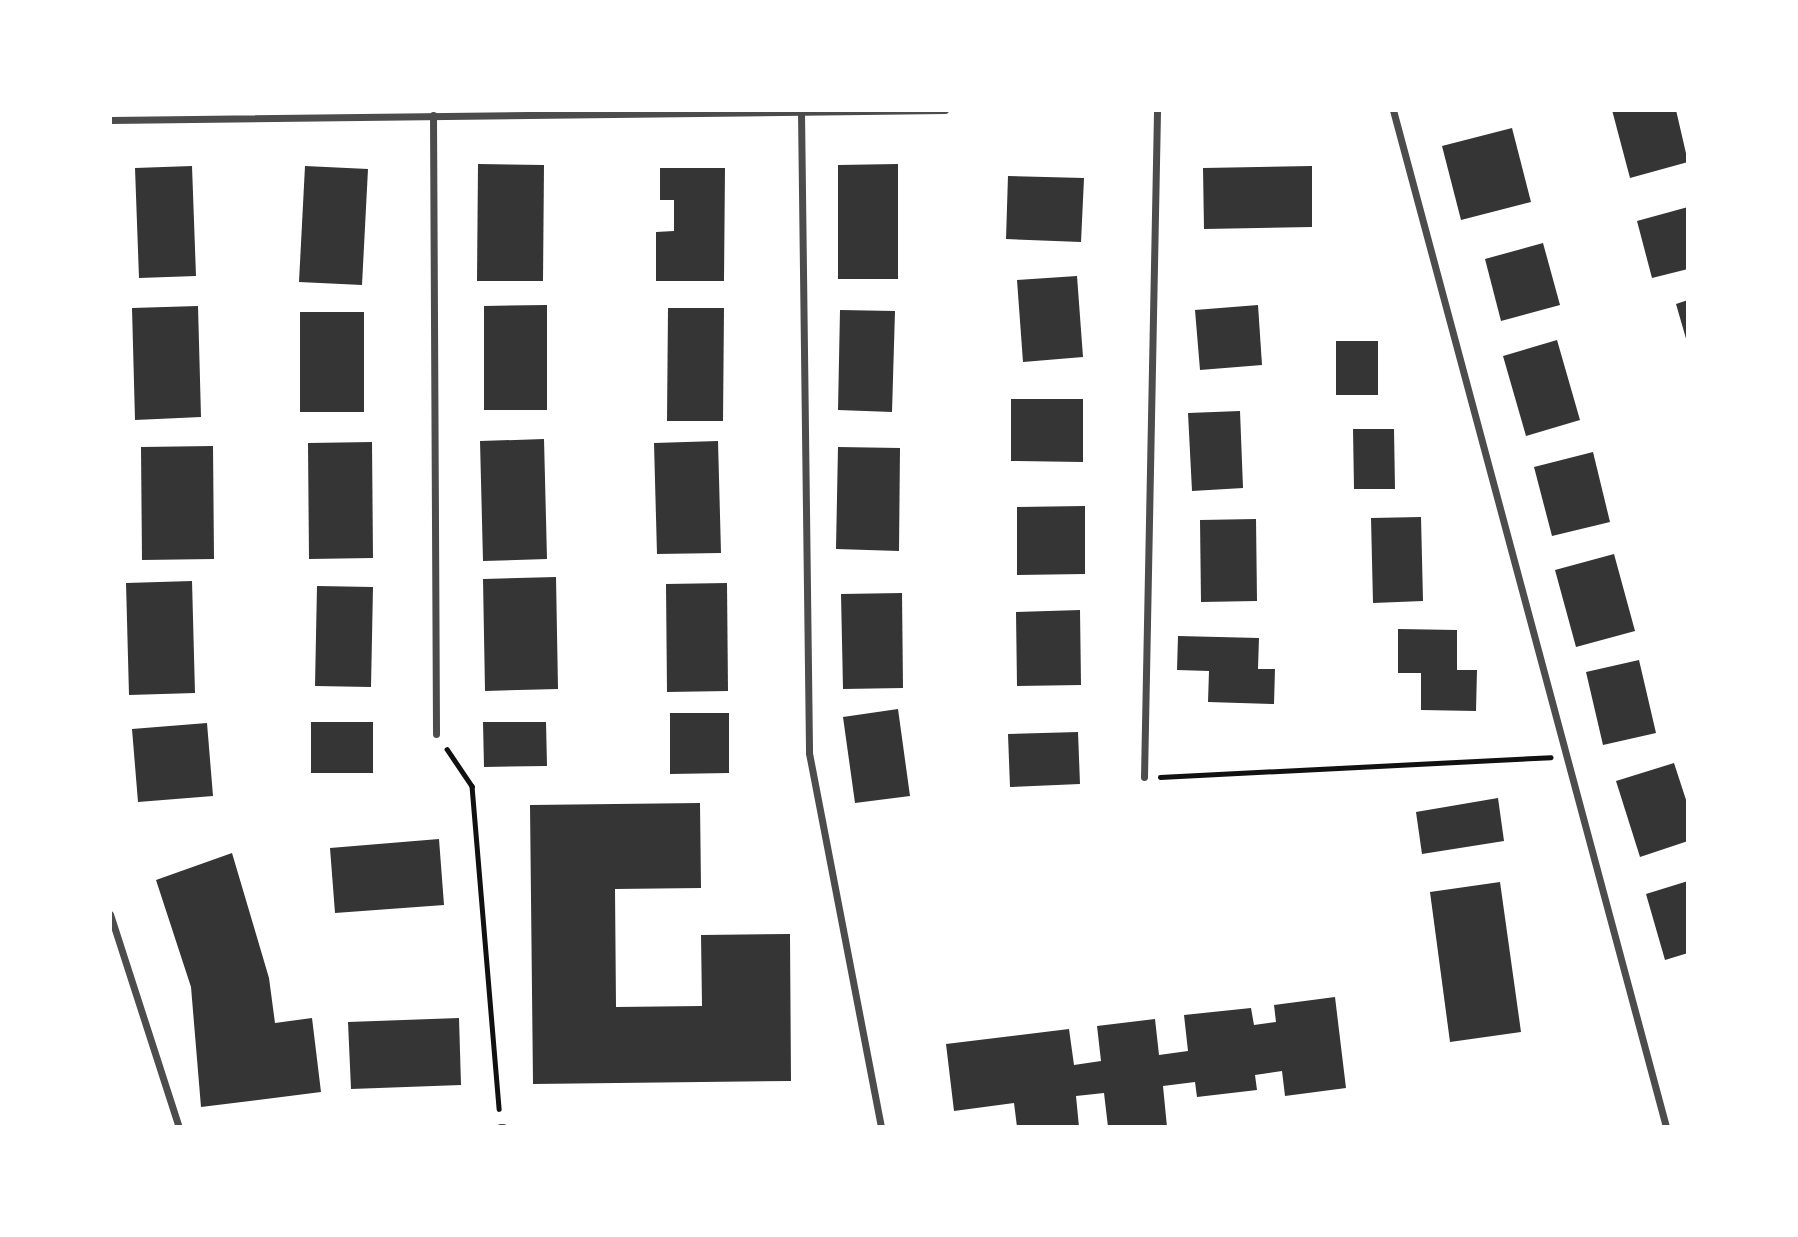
<!DOCTYPE html>
<html>
<head>
<meta charset="utf-8">
<style>
	body { margin:0 }
	#map { position:relative; width:1798px; height:1237px; overflow:hidden; background:#fff; font-family:"PT Sans Narrow",sans-serif }
	div>[style] { position:absolute }
	[style*='--x'] { left:calc(var(--x)*1px); top:calc(var(--y)*1px); width:calc(var(--w)*1px); rotate:calc(var(--a)*1deg) }
	.building>* { inset:0; background:#353535 }
	.path>* { height:4.5px; margin:-2.25px; padding:0 2.25px; transform-origin:2.25px; border-radius:2.25px; background:#111 }
	.minor>* { height:7px; margin:-3.5px; padding:0 3.5px; transform-origin:3.5px; border-radius:3.5px; background:#4c4c4c }
	span { translate:-50% -50%; white-space:nowrap; text-align:center; line-height:1.15; -webkit-text-stroke:6px #fff; paint-order:stroke }
	.frame { position:absolute; inset:0; border:112px solid #fff; pointer-events:none }
</style>
</head>
<body>
<div id="map">
	<div class="building">
		<i style="clip-path:polygon(1612px 110px,1676px 110px,1688px 162px,1630px 178px)"></i>
		<i style="clip-path:polygon(1512px 128px,1531px 202px,1461px 220px,1442px 146px)"></i>
		<i style="clip-path:polygon(478px 164px,544px 165px,543px 281px,477px 281px)"></i>
		<i style="clip-path:polygon(898px 164px,898px 279px,838px 279px,838px 165px)"></i>
		<i style="clip-path:polygon(192px 166px,196px 276px,139px 278px,135px 168px)"></i>
		<i style="clip-path:polygon(305px 166px,368px 169px,362px 285px,299px 282px)"></i>
		<i style="clip-path:polygon(1312px 166px,1312px 227px,1204px 229px,1203px 168px)"></i>
		<i style="clip-path:polygon(660px 168px,725px 168px,724px 281px,656px 281px,656px 232px,674px 231px,674px 200px,660px 200px)"></i>
		<i style="clip-path:polygon(1008px 176px,1084px 178px,1081px 242px,1006px 239px)"></i>
		<i style="clip-path:polygon(1688px 207px,1688px 269px,1652px 278px,1637px 221px)"></i>
		<i style="clip-path:polygon(1543px 243px,1560px 305px,1501px 321px,1485px 259px)"></i>
		<i style="clip-path:polygon(1077px 276px,1083px 357px,1023px 362px,1017px 280px)"></i>
		<i style="clip-path:polygon(1688px 300px,1688px 342px,1687px 342px,1676px 304px)"></i>
		<i style="clip-path:polygon(547px 305px,547px 410px,484px 410px,484px 306px)"></i>
		<i style="clip-path:polygon(1258px 305px,1262px 365px,1200px 370px,1195px 310px)"></i>
		<i style="clip-path:polygon(198px 306px,201px 417px,135px 420px,132px 308px)"></i>
		<i style="clip-path:polygon(668px 308px,724px 308px,723px 421px,667px 421px)"></i>
		<i style="clip-path:polygon(840px 310px,895px 311px,892px 412px,838px 410px)"></i>
		<i style="clip-path:polygon(300px 312px,364px 312px,364px 412px,300px 412px)"></i>
		<i style="clip-path:polygon(1557px 340px,1580px 420px,1526px 436px,1503px 356px)"></i>
		<i style="clip-path:polygon(1336px 341px,1378px 341px,1378px 395px,1336px 395px)"></i>
		<i style="clip-path:polygon(1011px 399px,1083px 399px,1083px 462px,1011px 461px)"></i>
		<i style="clip-path:polygon(1240px 411px,1243px 488px,1192px 491px,1188px 413px)"></i>
		<i style="clip-path:polygon(1353px 429px,1394px 429px,1395px 489px,1354px 489px)"></i>
		<i style="clip-path:polygon(544px 439px,547px 559px,483px 561px,480px 441px)"></i>
		<i style="clip-path:polygon(718px 441px,721px 553px,657px 554px,654px 443px)"></i>
		<i style="clip-path:polygon(372px 442px,373px 558px,309px 559px,308px 443px)"></i>
		<i style="clip-path:polygon(213px 446px,214px 559px,142px 560px,141px 447px)"></i>
		<i style="clip-path:polygon(838px 447px,900px 448px,899px 551px,836px 549px)"></i>
		<i style="clip-path:polygon(1593px 452px,1610px 522px,1552px 536px,1534px 467px)"></i>
		<i style="clip-path:polygon(1085px 506px,1085px 574px,1017px 575px,1017px 507px)"></i>
		<i style="clip-path:polygon(1421px 517px,1423px 601px,1373px 603px,1371px 518px)"></i>
		<i style="clip-path:polygon(1256px 519px,1257px 601px,1201px 602px,1200px 520px)"></i>
		<i style="clip-path:polygon(1614px 554px,1635px 631px,1576px 647px,1555px 570px)"></i>
		<i style="clip-path:polygon(556px 577px,558px 689px,485px 691px,483px 579px)"></i>
		<i style="clip-path:polygon(192px 581px,195px 693px,129px 695px,126px 583px)"></i>
		<i style="clip-path:polygon(727px 583px,728px 691px,667px 692px,666px 584px)"></i>
		<i style="clip-path:polygon(317px 586px,373px 587px,371px 687px,315px 686px)"></i>
		<i style="clip-path:polygon(902px 593px,903px 688px,843px 689px,841px 594px)"></i>
		<i style="clip-path:polygon(1080px 610px,1081px 685px,1017px 686px,1016px 612px)"></i>
		<i style="clip-path:polygon(1398px 629px,1457px 630px,1457px 670px,1477px 670px,1476px 711px,1421px 710px,1421px 673px,1398px 673px)"></i>
		<i style="clip-path:polygon(1178px 636px,1259px 638px,1258px 669px,1275px 669px,1274px 704px,1208px 702px,1209px 671px,1177px 670px)"></i>
		<i style="clip-path:polygon(1639px 660px,1656px 733px,1603px 745px,1586px 672px)"></i>
		<i style="clip-path:polygon(898px 709px,910px 796px,855px 803px,843px 717px)"></i>
		<i style="clip-path:polygon(670px 713px,729px 713px,729px 773px,670px 774px)"></i>
		<i style="clip-path:polygon(311px 722px,373px 722px,373px 773px,311px 773px)"></i>
		<i style="clip-path:polygon(483px 722px,546px 722px,547px 766px,484px 767px)"></i>
		<i style="clip-path:polygon(207px 723px,213px 796px,138px 802px,132px 729px)"></i>
		<i style="clip-path:polygon(1078px 732px,1080px 784px,1010px 787px,1008px 734px)"></i>
		<i style="clip-path:polygon(1674px 763px,1688px 806px,1688px 841px,1640px 857px,1616px 781px)"></i>
		<i style="clip-path:polygon(1498px 798px,1504px 841px,1422px 854px,1416px 812px)"></i>
		<i style="clip-path:polygon(700px 803px,701px 888px,615px 889px,616px 1007px,702px 1006px,701px 935px,790px 934px,791px 1081px,533px 1084px,530px 805px)"></i>
		<i style="clip-path:polygon(439px 839px,444px 905px,335px 913px,330px 848px)"></i>
		<i style="clip-path:polygon(232px 853px,269px 978px,275px 1023px,312px 1018px,321px 1092px,201px 1107px,191px 987px,156px 880px)"></i>
		<i style="clip-path:polygon(1688px 881px,1688px 953px,1665px 960px,1646px 894px)"></i>
		<i style="clip-path:polygon(1500px 882px,1521px 1032px,1450px 1042px,1430px 892px)"></i>
		<i style="clip-path:polygon(1335px 997px,1346px 1088px,1285px 1096px,1282px 1071px,1255px 1075px,1257px 1090px,1197px 1097px,1195px 1082px,1163px 1086px,1167px 1127px,1108px 1127px,1104px 1093px,1076px 1096px,1079px 1127px,1017px 1127px,1014px 1103px,954px 1111px,946px 1044px,1069px 1029px,1074px 1065px,1101px 1061px,1097px 1026px,1155px 1019px,1159px 1055px,1188px 1051px,1184px 1015px,1251px 1008px,1254px 1025px,1276px 1022px,1274px 1005px)"></i>
		<i style="clip-path:polygon(459px 1018px,461px 1085px,351px 1089px,348px 1022px)"></i>
	</div>
	<div class="path">
		<i style="--x:447;--y:749;--w:45;--a:56"></i>
		<i style="--x:472;--y:786;--w:324;--a:85.2"></i>
		<i style="--x:1160;--y:777;--w:391;--a:-2.9"></i>
	</div>
	<div class="minor">
		<i style="--x:1393;--y:110;--w:1053;--a:74.97"></i>
		<i style="--x:801;--y:112;--w:641;--a:89.28"></i>
		<i style="--x:809;--y:753;--w:381;--a:79.1"></i>
		<i style="--x:433;--y:115;--w:619;--a:89.72"></i>
		<i style="--x:110;--y:120;--w:835;--a:-0.69"></i>
		<i style="--x:1144;--y:777;--w:667;--a:-88.88"></i>
		<i style="--x:110;--y:914;--w:224;--a:72.1"></i>
		<i style="--x:500;--y:1127;--w:3;--a:0"></i>
	</div>
	<div class="frame"></div>
</div>
</body>
</html>
